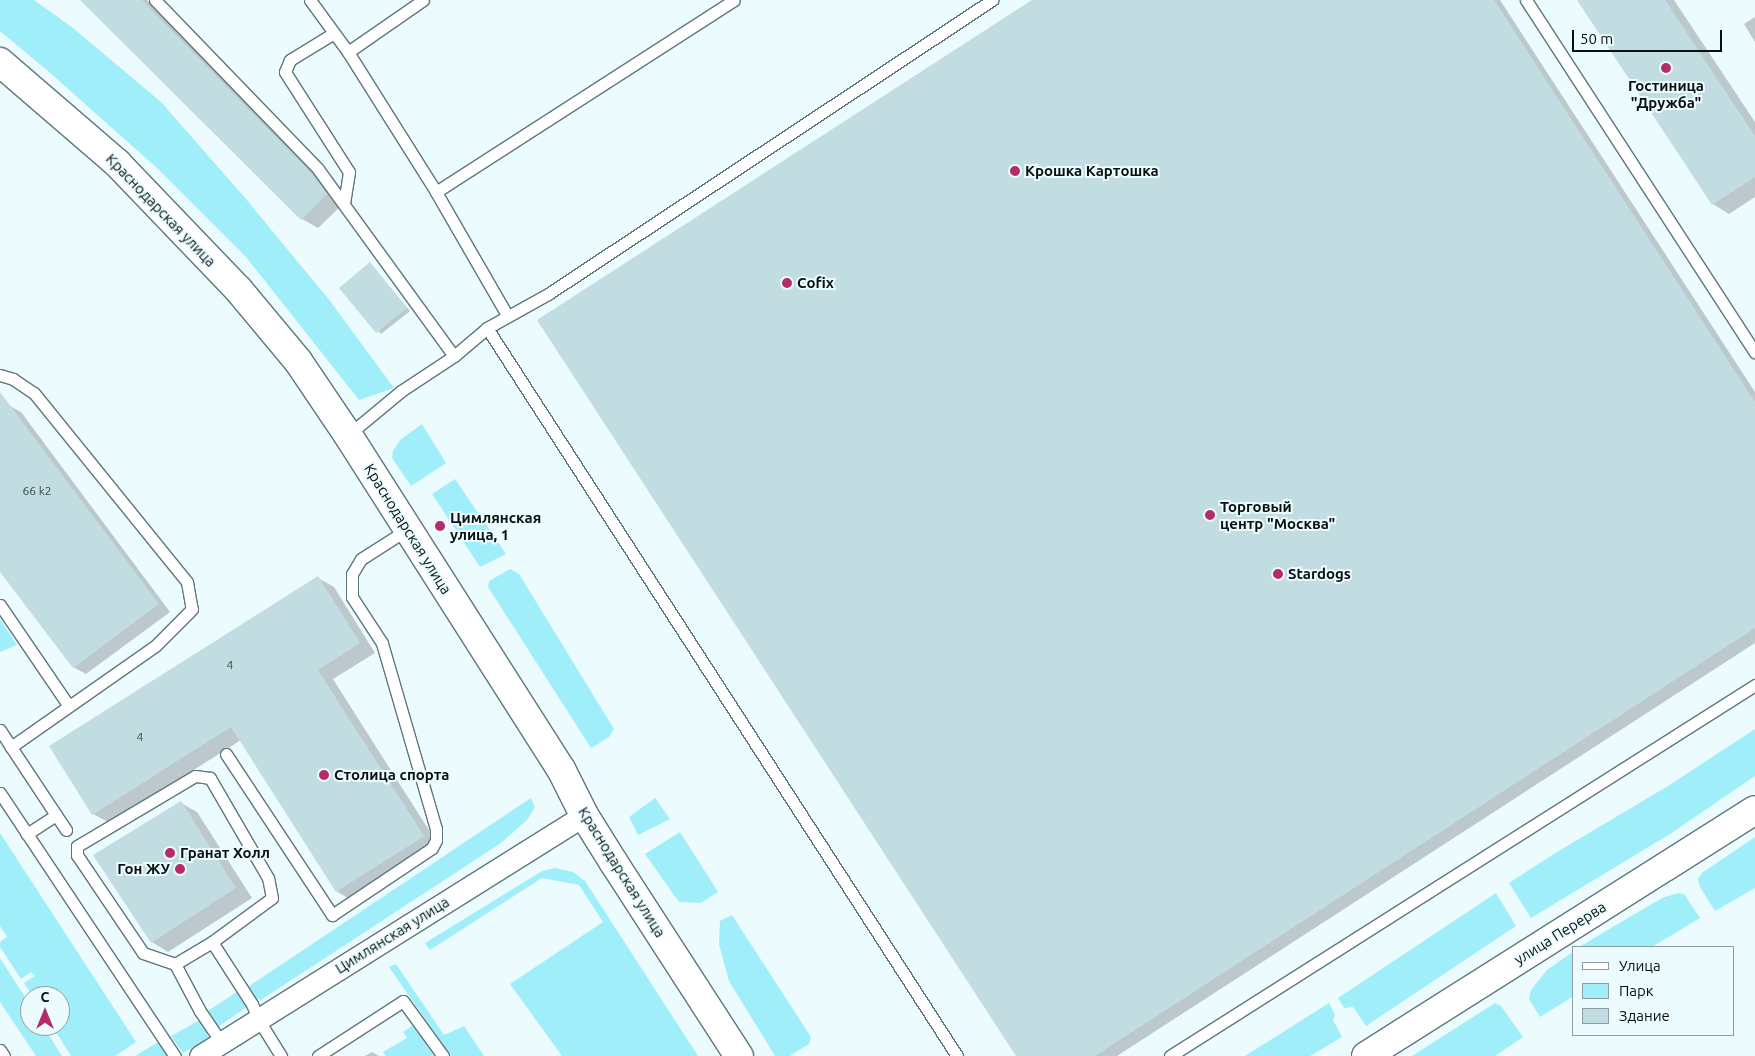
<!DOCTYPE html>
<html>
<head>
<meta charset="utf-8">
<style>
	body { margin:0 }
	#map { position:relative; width:1755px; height:1056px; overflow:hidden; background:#ebfbfe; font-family:Ubuntu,sans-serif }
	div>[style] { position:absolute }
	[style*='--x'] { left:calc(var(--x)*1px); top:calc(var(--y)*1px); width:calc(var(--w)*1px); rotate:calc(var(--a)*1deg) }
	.green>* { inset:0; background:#a0eefa }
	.shadow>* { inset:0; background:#0003 }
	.building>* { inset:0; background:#c2dde1 }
	.roads { filter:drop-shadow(1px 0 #5f777b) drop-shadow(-1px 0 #5f777b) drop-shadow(0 1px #5f777b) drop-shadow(0 -1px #5f777b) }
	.lane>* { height:11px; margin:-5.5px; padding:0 5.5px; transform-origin:5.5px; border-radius:5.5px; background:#fff }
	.street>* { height:21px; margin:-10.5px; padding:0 10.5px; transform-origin:10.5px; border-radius:10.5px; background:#fff }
	.secondary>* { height:28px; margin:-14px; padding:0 14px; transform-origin:14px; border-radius:14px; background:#fff }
	.dots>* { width:14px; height:14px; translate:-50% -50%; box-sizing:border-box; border:2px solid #ebfbfe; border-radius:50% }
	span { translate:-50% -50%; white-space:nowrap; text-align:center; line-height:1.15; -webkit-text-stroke:4px #ebfbfe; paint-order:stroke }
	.number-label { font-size:12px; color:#364446 }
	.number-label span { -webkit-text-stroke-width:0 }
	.poi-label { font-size:15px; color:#081112; font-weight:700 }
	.left { translate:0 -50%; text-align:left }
	.right { translate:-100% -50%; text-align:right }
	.street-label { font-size:15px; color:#081112 }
	.legend { position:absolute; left:1572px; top:946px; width:162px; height:90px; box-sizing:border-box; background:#ebfbfe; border:1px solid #909da0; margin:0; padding:6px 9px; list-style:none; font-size:15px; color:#081112 }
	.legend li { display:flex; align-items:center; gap:10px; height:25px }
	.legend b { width:25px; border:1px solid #909da0 }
	.north { position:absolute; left:20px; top:986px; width:50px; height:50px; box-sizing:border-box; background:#ebfbfe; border:1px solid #909da0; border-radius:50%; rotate:0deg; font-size:14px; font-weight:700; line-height:20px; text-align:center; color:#081112 }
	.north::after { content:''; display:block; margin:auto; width:18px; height:22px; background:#b52c6a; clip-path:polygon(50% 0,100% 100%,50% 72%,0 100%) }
	.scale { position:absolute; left:1572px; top:30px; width:150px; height:22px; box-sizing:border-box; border:2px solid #081112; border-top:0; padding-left:6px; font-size:15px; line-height:18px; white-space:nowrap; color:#081112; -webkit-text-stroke:4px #ebfbfe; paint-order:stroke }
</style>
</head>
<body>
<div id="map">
	<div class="green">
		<i style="clip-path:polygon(0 0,34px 0,73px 28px,161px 102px,246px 199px,330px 301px,394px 388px,359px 400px,246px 257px,157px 168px,48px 71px,0 31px)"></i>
		<i style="clip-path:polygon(422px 424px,446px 463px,411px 486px,392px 458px,393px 451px,400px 440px)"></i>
		<i style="clip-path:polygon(455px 479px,506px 554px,480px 567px,432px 494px)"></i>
		<i style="clip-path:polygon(510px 569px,519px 574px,614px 729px,609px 737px,598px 744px,591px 748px,488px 587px,489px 581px)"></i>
		<i style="clip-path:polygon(0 619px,17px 645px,0 652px)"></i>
		<i style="clip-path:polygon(1755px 729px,1755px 776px,1670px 834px,1531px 918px,1509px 883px,1557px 852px,1668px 786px)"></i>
		<i style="clip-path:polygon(531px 798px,535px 807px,527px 820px,501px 843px,261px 1000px,252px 997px,246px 988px)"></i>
		<i style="clip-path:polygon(655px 798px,670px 819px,638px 835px,629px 817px)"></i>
		<i style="clip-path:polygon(680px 832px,718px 892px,701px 903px,679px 902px,645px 854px)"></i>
		<i style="clip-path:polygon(0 833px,136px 1042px,115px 1056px,71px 1056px,54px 1029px,66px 1021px,62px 1016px,60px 1017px,60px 996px,33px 996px,24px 983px,35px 976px,31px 972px,21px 979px,0 947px,0 942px,7px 937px,0 926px)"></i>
		<i style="clip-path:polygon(1755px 837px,1755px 888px,1715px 911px,1700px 887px,1698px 879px,1702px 873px)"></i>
		<i style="clip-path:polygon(555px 868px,573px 872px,585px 881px,698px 1056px,562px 1056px,510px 984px,603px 922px,579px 885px,542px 878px,430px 950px,425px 943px,542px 871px)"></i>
		<i style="clip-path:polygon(1496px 893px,1516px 926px,1366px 1026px,1353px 1007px,1344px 1008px,1338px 998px)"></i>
		<i style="clip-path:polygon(1678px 893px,1684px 894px,1700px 918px,1652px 947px,1579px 947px,1662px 898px)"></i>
		<i style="clip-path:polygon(732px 915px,811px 1037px,809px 1044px,790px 1056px,775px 1056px,729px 981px,719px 944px,720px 921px)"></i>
		<i style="clip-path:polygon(1574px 951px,1574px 996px,1540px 1017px,1529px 999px,1531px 990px,1547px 970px)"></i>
		<i style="clip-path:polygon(0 958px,30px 1005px,30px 1026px,43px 1026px,62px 1056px,36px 1056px,0 1002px)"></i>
		<i style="clip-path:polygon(396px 964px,444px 1035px,464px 1026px,484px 1056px,451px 1056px,389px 967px)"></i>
		<i style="clip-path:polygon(238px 991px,248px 1006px,218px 1027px,208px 1011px)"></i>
		<i style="clip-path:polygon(1329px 1003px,1335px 1015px,1333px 1020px,1342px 1037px,1310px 1056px,1245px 1056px)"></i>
		<i style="clip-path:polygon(1495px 1003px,1501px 1006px,1523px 1037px,1495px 1056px,1412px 1056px)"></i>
		<i style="clip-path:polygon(200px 1020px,209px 1038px,183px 1053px,171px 1036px)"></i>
		<i style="clip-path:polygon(413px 1025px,434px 1056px,386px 1056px,383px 1052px,407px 1038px,403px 1032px)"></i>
		<i style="clip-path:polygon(160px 1041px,168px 1056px,135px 1056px)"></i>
	</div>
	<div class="shadow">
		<i style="clip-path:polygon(82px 0,147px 0,329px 185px,343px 204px,318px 228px,302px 219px)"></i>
		<i style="clip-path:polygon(1034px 0,1500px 0,1755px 392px,1755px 643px,1117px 1056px,1017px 1056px)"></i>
		<i style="clip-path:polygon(1578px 0,1674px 0,1755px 122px,1755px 197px,1729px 214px,1713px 204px)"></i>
		<i style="clip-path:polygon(1755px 17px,1755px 42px,1744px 24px)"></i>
		<i style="clip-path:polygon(370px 264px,410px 311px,381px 334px,341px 288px)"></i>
		<i style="clip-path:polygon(8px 405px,21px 412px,170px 612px,86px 674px,73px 667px,0 570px,0 411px)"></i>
		<i style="clip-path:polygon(318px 578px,334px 587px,375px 653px,333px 679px,439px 846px,353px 901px,336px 891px,241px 740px,110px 823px,93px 814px)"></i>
		<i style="clip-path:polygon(181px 803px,197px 812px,252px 898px,168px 952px,152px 942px)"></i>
		<i style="clip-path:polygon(372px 1052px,379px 1056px,365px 1056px)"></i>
	</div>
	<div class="building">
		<i style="clip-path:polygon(80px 0,142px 0,312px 174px,327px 194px,301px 220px)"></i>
		<i style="clip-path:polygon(1032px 0,1494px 0,1755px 402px,1755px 628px,1095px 1056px,1016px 1056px,537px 320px)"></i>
		<i style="clip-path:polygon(1577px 0,1665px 0,1755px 136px,1755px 177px,1712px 205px)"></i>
		<i style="clip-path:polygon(370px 262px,407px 308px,376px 333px,339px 288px)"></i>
		<i style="clip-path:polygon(0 392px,159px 604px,73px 668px,0 572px)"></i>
		<i style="clip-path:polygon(318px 576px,360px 643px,318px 670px,424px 836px,336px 892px,231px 727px,92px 815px,49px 746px)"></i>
		<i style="clip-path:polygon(181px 801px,236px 888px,151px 943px,93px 855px)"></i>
	</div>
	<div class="roads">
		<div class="lane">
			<i style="--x:155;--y:0;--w:235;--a:46"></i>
			<i style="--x:318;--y:169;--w:231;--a:54"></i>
			<i style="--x:310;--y:0;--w:64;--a:53.8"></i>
			<i style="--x:348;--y:52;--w:165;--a:57.8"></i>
			<i style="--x:436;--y:192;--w:142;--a:60"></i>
			<i style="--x:1526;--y:0;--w:420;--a:57"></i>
			<i style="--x:334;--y:33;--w:52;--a:148.5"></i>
			<i style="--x:290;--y:60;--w:13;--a:113"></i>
			<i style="--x:285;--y:72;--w:119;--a:57.4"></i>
			<i style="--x:349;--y:172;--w:30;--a:99"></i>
			<i style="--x:348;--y:52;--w:91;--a:-34.7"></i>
			<i style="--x:436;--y:192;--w:354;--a:-32.8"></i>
			<i style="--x:487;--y:328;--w:867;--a:57.15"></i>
			<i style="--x:0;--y:375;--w:14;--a:17"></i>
			<i style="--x:13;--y:379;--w:25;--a:34"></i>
			<i style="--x:34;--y:393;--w:243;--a:51"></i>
			<i style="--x:187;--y:582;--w:27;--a:80"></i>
			<i style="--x:192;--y:609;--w:52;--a:135"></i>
			<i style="--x:155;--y:646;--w:176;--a:145"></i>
			<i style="--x:11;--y:747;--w:82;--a:56.5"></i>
			<i style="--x:56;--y:815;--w:35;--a:147"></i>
			<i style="--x:348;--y:435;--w:69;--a:-39.7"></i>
			<i style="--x:401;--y:391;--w:64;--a:-33.4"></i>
			<i style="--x:454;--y:356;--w:43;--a:-40.3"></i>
			<i style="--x:487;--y:328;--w:70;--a:-29.1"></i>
			<i style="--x:548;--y:294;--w:533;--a:-33.51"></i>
			<i style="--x:0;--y:605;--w:122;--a:55.7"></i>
			<i style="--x:0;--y:730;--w:20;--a:57"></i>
			<i style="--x:226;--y:754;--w:193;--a:56.6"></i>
			<i style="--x:332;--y:915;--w:120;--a:-33.8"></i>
			<i style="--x:432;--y:848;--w:9;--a:-63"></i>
			<i style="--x:436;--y:840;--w:11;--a:-90"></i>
			<i style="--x:436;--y:829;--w:194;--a:-106.2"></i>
			<i style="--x:382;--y:643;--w:55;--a:-123.1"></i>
			<i style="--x:352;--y:597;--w:23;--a:-90"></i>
			<i style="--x:352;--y:574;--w:17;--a:-59"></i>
			<i style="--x:361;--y:559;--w:56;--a:-32.6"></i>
			<i style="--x:0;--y:793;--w:316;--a:56.4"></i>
			<i style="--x:56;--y:815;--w:18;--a:56"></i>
			<i style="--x:212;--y:942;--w:74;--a:57.2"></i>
			<i style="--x:252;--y:1004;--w:16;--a:68"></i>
			<i style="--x:258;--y:1019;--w:44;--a:58.1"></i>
			<i style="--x:175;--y:964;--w:43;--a:-30.7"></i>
			<i style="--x:212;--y:942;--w:74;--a:-36.3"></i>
			<i style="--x:272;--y:898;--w:20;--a:-101"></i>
			<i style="--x:268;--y:878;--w:116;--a:-120.1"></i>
			<i style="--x:210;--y:778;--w:15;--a:-172"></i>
			<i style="--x:195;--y:776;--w:137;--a:149.3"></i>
			<i style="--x:77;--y:846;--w:9;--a:90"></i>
			<i style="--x:77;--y:855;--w:118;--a:56"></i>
			<i style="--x:143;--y:953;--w:34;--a:19"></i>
			<i style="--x:175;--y:964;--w:53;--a:62"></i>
			<i style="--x:200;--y:1011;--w:37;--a:56"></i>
			<i style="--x:0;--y:1050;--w:7;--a:56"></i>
			<i style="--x:318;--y:1056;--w:101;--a:-32.9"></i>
			<i style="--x:403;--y:1001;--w:68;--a:54"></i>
			<i style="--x:1170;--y:1056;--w:693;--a:-32.38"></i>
		</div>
		<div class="street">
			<i style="--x:200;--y:1056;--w:453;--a:-32.1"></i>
		</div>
		<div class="secondary">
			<i style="--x:0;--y:62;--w:155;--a:40.8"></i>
			<i style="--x:117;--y:163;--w:175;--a:46.2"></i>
			<i style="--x:238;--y:289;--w:94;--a:50.2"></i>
			<i style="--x:298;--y:361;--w:89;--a:56"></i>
			<i style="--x:348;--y:435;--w:396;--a:57.5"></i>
			<i style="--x:561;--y:769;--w:51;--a:63.4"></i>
			<i style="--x:584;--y:815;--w:57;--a:58"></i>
			<i style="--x:614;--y:863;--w:230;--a:57.1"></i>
			<i style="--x:1366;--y:1056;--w:460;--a:-32.3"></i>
		</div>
	</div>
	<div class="dots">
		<i style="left:1666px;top:68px;background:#b52c6a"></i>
		<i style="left:1015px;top:171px;background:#b52c6a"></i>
		<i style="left:787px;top:283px;background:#b52c6a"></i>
		<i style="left:1210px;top:515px;background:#b52c6a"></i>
		<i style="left:440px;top:526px;background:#b52c6a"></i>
		<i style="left:1278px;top:574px;background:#b52c6a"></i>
		<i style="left:324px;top:775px;background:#b52c6a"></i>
		<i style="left:170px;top:853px;background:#b52c6a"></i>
		<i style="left:180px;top:869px;background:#b52c6a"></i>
	</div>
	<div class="number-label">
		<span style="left:37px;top:491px">66 k2</span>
		<span style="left:230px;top:665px">4</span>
		<span style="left:140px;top:737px">4</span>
	</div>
	<div class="poi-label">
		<span style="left:1666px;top:94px">Гостиница<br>"Дружба"</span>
		<span class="left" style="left:1025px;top:171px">Крошка Картошка</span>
		<span class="left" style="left:797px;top:283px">Cofix</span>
		<span class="left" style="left:1220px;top:515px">Торговый<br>центр "Москва"</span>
		<span class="left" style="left:450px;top:526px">Цимлянская<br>улица, 1</span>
		<span class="left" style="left:1288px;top:574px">Stardogs</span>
		<span class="left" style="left:334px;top:775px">Столица спорта</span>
		<span class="left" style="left:180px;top:853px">Гранат Холл</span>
		<span class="right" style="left:170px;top:869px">Гон ЖУ</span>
	</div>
	<div class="street-label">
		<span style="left:161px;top:210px;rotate:46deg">Краснодарская улица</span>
		<span style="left:408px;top:529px;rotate:58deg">Краснодарская улица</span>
		<span style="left:622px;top:872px;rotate:58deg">Краснодарская улица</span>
		<span style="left:1560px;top:933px;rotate:-32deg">улица Перерва</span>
		<span style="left:392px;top:935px;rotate:-32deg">Цимлянская улица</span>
	</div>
	<ul class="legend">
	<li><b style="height:6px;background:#fff"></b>Улица</li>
	<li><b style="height:14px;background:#a0eefa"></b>Парк</li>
	<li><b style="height:14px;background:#c2dde1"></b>Здание</li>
	</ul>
	<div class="north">С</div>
	<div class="scale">50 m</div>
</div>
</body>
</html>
